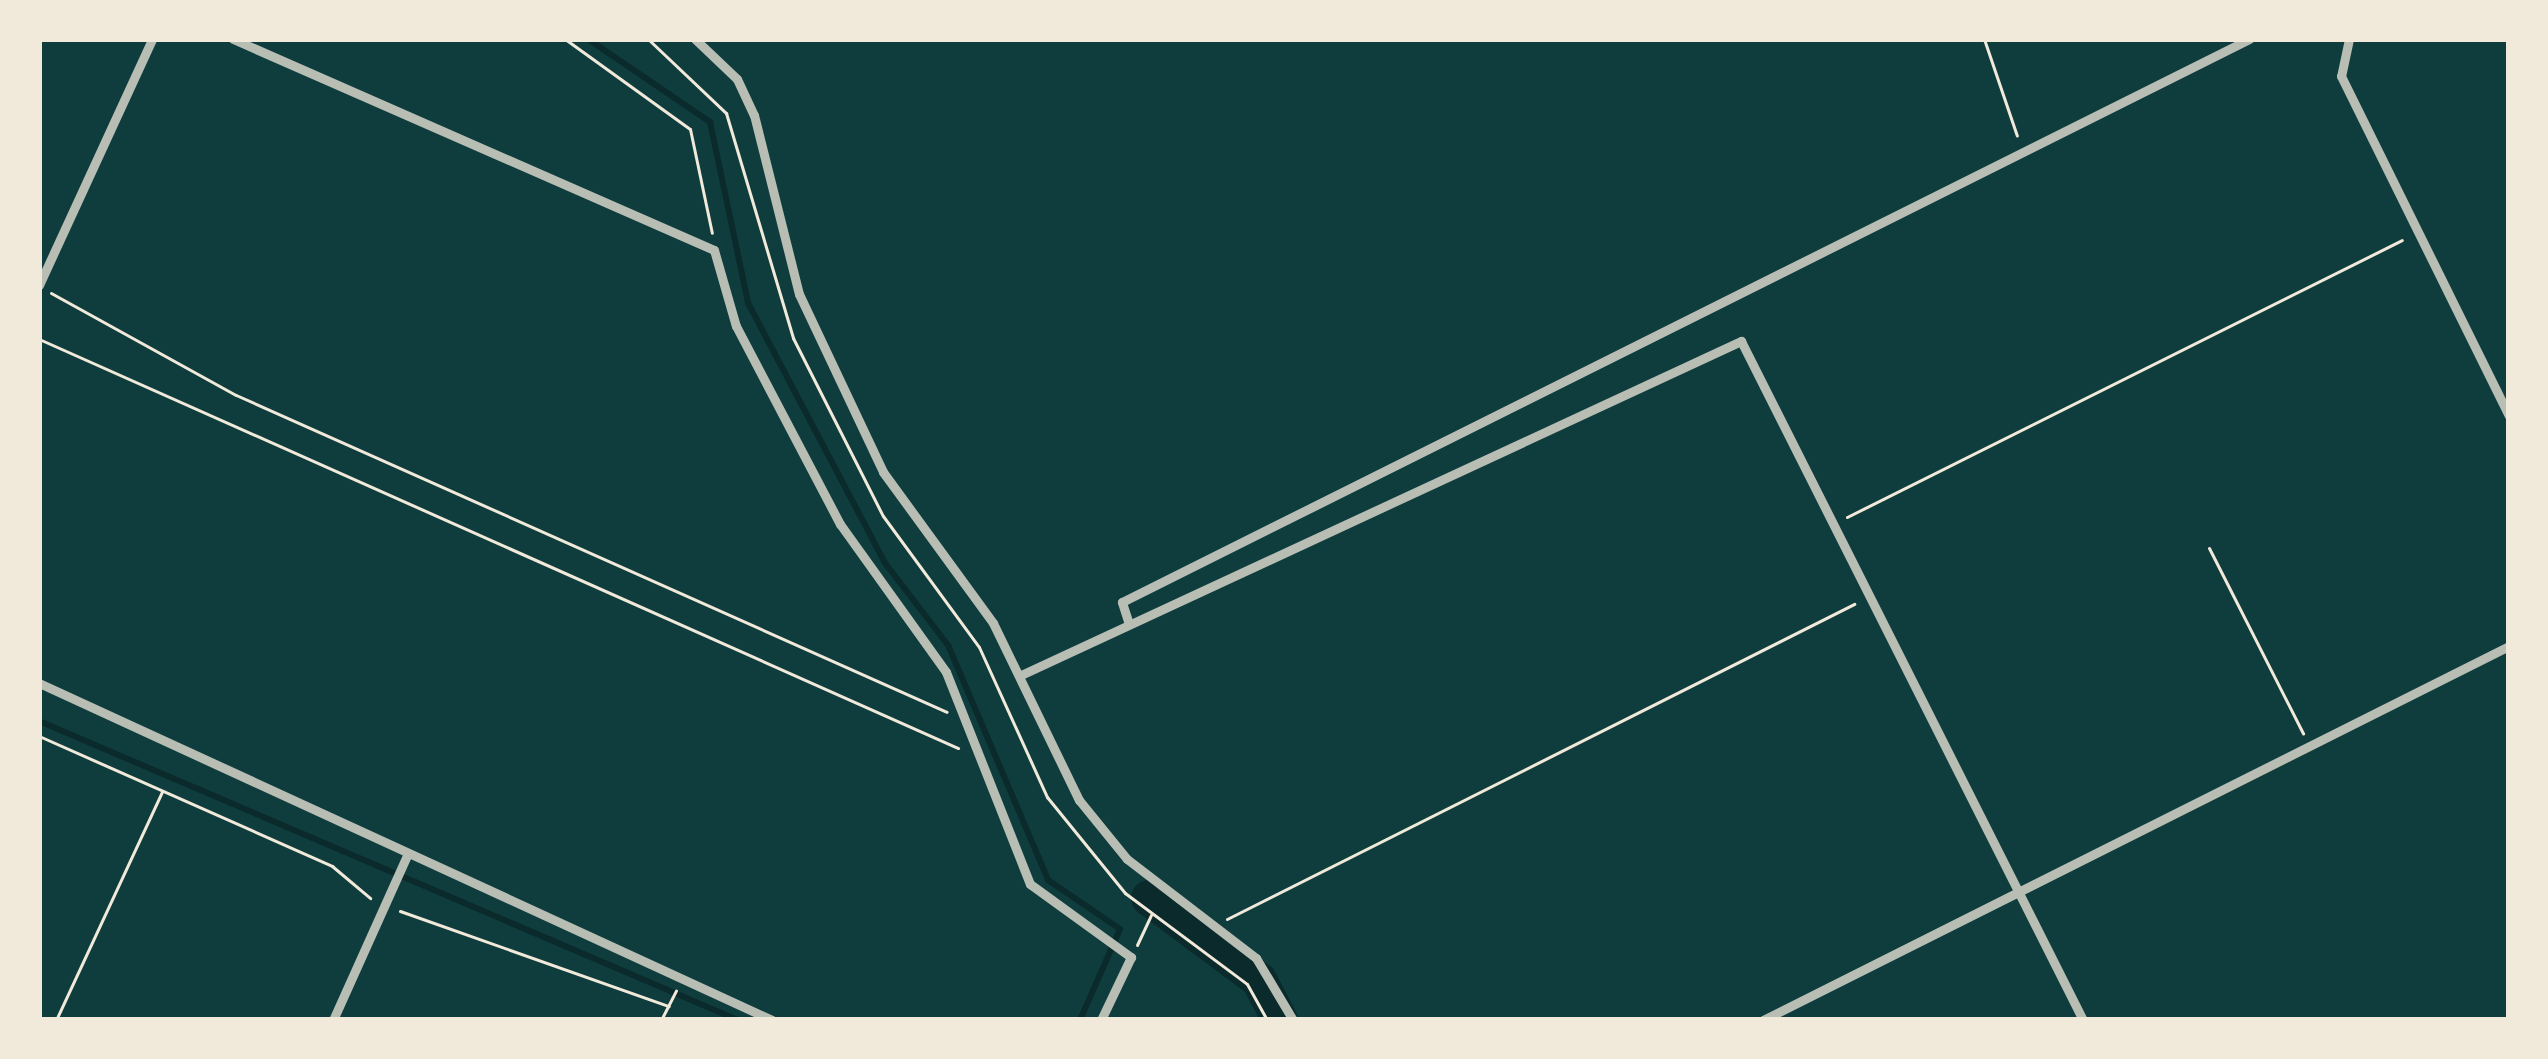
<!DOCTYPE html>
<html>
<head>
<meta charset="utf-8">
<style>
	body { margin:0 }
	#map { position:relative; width:2548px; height:1059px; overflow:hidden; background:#0f3d3e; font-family:Manrope,sans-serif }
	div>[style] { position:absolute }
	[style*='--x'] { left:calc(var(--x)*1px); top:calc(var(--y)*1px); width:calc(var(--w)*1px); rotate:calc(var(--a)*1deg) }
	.stream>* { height:6px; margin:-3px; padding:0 3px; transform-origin:3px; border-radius:3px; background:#0a2a2b }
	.river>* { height:36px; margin:-18px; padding:0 18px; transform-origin:18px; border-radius:18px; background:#0a2a2b }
	.path>* { height:3px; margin:-1.5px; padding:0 1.5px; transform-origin:1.5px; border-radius:1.5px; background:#f1e9da }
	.minor>* { height:9px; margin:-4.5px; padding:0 4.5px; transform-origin:4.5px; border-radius:4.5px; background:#b8beb3 }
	span { translate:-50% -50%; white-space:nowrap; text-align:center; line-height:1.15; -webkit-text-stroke:9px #f1e9da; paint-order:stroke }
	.frame { position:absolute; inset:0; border:42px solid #f1e9da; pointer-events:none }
</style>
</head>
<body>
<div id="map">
	<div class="stream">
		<i style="--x:588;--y:39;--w:148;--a:34.2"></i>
		<i style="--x:710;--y:122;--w:185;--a:78.1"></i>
		<i style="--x:748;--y:303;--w:294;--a:62.2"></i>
		<i style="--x:885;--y:563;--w:103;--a:52.5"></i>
		<i style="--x:948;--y:645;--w:255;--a:66.9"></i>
		<i style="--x:1048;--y:880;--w:87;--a:34.2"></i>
		<i style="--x:1120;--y:929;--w:99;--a:113.7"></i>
		<i style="--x:39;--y:721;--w:760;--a:23.16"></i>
	</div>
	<div class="river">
		<i style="--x:1149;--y:898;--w:137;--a:36.7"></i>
		<i style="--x:1259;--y:980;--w:45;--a:62.3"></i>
	</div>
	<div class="path">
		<i style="--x:565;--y:39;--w:154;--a:35.8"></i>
		<i style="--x:690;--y:129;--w:106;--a:78.1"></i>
		<i style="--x:648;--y:39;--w:108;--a:43.5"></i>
		<i style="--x:726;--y:113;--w:235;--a:73.4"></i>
		<i style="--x:793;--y:338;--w:199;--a:63.2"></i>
		<i style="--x:883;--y:516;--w:162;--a:53.8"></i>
		<i style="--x:979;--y:647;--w:165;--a:65.6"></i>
		<i style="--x:1047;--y:797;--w:124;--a:50.9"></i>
		<i style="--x:1125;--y:893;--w:152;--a:36.7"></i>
		<i style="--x:1247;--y:984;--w:41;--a:60.9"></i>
		<i style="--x:1984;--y:39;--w:102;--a:71.2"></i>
		<i style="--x:51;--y:293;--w:211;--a:28.9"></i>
		<i style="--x:236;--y:395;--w:778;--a:24.03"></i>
		<i style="--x:39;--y:339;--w:1006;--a:23.99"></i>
		<i style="--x:1847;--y:517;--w:620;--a:-26.52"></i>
		<i style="--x:2209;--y:548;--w:208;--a:63.1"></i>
		<i style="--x:39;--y:736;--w:321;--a:23.9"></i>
		<i style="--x:332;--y:866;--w:50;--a:40.1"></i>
		<i style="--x:400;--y:911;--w:285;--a:19.5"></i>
		<i style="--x:1227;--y:919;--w:702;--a:-26.67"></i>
		<i style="--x:1137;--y:945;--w:33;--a:-65"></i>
		<i style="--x:56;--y:1020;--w:251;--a:-65.1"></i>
		<i style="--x:661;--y:1020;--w:33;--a:-63"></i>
	</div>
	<div class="minor">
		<i style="--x:233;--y:39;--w:525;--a:23.69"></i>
		<i style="--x:714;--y:250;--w:79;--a:73.9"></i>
		<i style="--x:736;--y:326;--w:224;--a:62.3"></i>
		<i style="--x:840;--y:524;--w:182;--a:54.4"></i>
		<i style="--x:946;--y:672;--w:228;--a:68.4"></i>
		<i style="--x:1030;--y:884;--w:125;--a:35.9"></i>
		<i style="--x:1131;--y:957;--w:70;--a:115.5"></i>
		<i style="--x:695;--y:39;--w:58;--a:43.6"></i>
		<i style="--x:737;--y:79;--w:40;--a:65"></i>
		<i style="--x:754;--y:115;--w:185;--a:75.9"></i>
		<i style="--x:799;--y:294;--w:197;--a:64.7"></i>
		<i style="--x:883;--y:472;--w:187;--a:53.9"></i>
		<i style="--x:993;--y:623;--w:197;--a:64.1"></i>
		<i style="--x:1079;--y:800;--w:76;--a:50.9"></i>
		<i style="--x:1127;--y:859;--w:163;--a:37.5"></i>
		<i style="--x:1256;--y:958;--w:72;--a:59.2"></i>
		<i style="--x:2349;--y:39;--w:38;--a:102"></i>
		<i style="--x:2341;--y:76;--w:379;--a:63.7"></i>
		<i style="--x:39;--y:285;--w:271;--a:-65.3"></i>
		<i style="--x:1128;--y:621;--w:20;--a:-108"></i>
		<i style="--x:1122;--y:602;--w:1260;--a:-26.54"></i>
		<i style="--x:1021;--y:675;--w:794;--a:-24.89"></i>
		<i style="--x:1741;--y:341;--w:760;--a:63.27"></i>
		<i style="--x:39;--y:683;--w:807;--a:24.69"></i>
		<i style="--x:333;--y:1020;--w:183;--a:-65.8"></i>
		<i style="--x:1763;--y:1020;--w:835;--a:-26.63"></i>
	</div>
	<div class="frame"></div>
</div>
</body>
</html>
